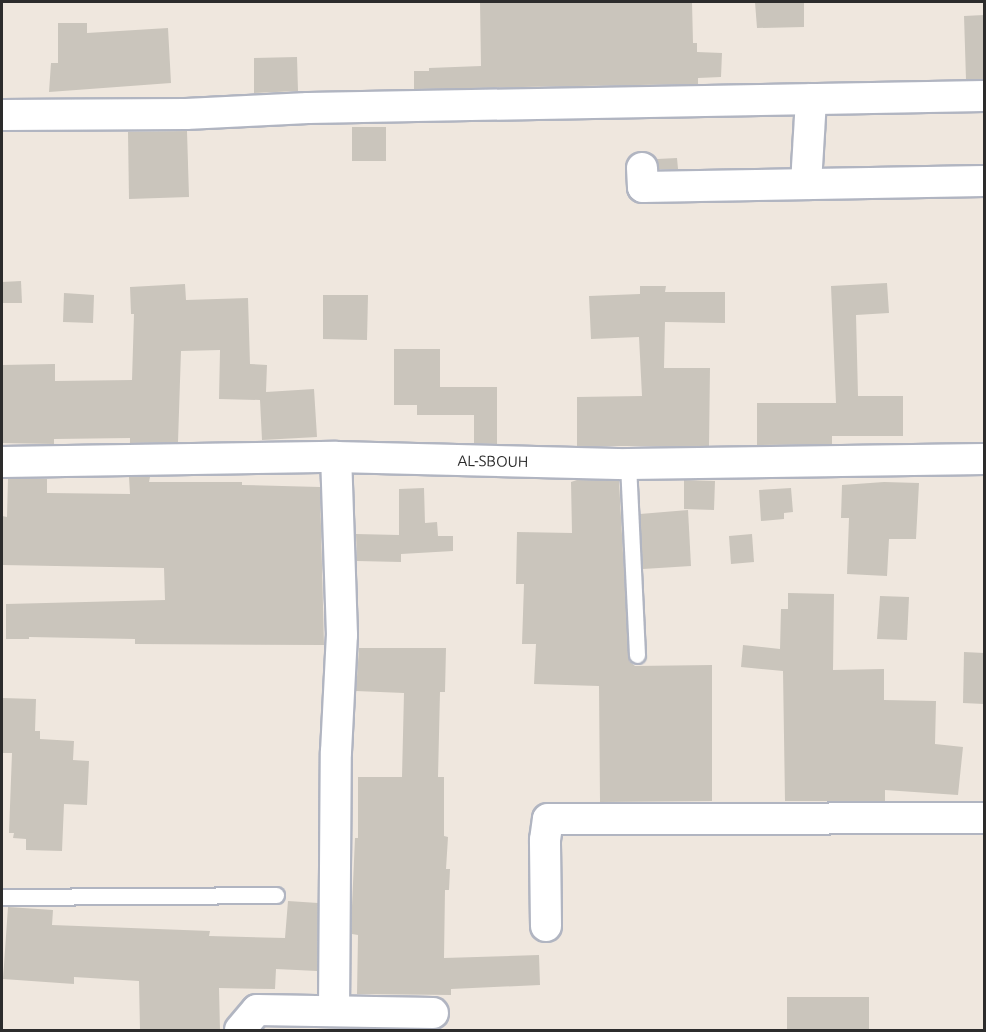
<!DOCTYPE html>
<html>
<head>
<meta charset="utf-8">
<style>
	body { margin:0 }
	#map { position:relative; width:986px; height:1032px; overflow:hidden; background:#efe7de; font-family:Ubuntu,sans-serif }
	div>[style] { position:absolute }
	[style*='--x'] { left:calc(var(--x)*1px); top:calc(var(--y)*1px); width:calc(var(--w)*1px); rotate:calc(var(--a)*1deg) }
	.building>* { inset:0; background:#cac5bc }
	.roads { filter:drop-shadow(2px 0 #b1b5c1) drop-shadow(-2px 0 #b1b5c1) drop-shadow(0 2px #b1b5c1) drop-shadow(0 -2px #b1b5c1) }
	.service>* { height:15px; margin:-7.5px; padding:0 7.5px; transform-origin:7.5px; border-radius:7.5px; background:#fff }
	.minor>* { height:30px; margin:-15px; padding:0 15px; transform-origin:15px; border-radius:15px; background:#fff }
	span { translate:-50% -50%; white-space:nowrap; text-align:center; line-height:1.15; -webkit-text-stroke:4.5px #fff; paint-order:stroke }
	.street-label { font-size:15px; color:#2c2c2c }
	.frame { position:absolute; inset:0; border:3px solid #2c2c2c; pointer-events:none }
</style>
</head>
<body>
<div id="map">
	<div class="building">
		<i style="clip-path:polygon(480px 2px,692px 2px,693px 43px,697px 43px,697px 52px,722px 53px,721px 77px,698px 78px,698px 84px,414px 89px,414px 71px,429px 71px,429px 68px,481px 66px)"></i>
		<i style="clip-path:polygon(755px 2px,804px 2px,804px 27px,757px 28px)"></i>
		<i style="clip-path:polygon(984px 15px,984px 79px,966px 79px,964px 16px)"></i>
		<i style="clip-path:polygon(58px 23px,87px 23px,87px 33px,168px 28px,171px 83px,49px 92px,51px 63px,58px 63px)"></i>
		<i style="clip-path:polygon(297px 57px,298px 91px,254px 93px,254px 58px)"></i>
		<i style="clip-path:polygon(352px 127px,386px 127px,386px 161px,352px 161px)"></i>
		<i style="clip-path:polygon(187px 131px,189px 197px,129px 199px,128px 132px)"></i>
		<i style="clip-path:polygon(677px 158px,678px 169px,659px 169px,657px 159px)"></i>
		<i style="clip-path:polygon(21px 281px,22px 303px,2px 303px,2px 282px)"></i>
		<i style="clip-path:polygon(887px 283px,889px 313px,856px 315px,858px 396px,903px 396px,903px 436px,832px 436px,832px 444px,757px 445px,757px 403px,836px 403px,831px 286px)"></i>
		<i style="clip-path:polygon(185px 284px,186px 300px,248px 298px,250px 364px,267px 365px,266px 392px,314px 389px,317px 437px,262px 440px,260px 400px,219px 399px,220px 350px,181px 351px,178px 442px,130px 443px,130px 438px,54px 439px,54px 444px,2px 443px,2px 365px,55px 364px,55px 381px,132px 380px,134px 314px,131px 314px,130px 287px)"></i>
		<i style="clip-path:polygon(640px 286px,666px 286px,665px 292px,725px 292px,725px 323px,665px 322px,664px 368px,710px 368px,709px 446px,577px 446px,577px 397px,642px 396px,639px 337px,591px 339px,589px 296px,640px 294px)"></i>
		<i style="clip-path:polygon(64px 293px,94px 295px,93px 323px,63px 322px)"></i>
		<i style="clip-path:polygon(323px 295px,368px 295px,367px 340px,323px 339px)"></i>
		<i style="clip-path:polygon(394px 349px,440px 349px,440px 387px,497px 387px,497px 444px,474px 443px,474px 415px,417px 415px,417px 405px,394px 405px)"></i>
		<i style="clip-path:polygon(129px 477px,150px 477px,149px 482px,242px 482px,242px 485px,320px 487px,324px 645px,135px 644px,135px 639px,29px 637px,29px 639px,6px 639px,6px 604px,165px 600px,164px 568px,2px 565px,2px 516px,7px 517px,8px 479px,47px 479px,47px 493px,130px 494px)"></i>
		<i style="clip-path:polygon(577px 480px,619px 481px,629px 661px,635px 666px,712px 665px,712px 801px,600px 802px,599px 686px,534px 684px,536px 644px,522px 644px,524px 584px,516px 584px,517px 532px,572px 533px,571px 482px)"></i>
		<i style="clip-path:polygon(684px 480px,715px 481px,714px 510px,684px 509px)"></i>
		<i style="clip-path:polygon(884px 482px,919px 483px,916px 539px,889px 539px,887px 576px,847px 574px,849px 518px,841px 518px,842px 485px)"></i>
		<i style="clip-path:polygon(424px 488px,425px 523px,437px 522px,438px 536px,453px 536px,453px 551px,401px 554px,401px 562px,357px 561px,356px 534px,399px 535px,399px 489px)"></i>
		<i style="clip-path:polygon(791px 488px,793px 512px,784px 513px,784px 519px,761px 521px,759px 490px)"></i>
		<i style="clip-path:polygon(688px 510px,691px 566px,643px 569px,640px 514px)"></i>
		<i style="clip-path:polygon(752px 534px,754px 562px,731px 564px,729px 536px)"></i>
		<i style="clip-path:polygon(788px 593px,834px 594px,833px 670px,884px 669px,884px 700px,936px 701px,935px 744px,963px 747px,958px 795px,885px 790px,885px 801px,785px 801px,783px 671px,741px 667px,743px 645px,780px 649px,781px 609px,788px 609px)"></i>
		<i style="clip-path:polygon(880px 596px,909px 597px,907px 640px,877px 639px)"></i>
		<i style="clip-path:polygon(359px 648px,446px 648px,445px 692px,440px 692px,438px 777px,444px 777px,444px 836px,448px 837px,446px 869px,450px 869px,449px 890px,445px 890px,444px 958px,539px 955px,540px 985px,451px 989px,451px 995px,357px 994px,358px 935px,352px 934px,352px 906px,355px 838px,358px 838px,358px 777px,402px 777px,404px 693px,356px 691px)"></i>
		<i style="clip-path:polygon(964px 652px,984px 653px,984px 704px,963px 703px)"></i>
		<i style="clip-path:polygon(2px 698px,36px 699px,35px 731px,40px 731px,40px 739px,74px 741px,73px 760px,89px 761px,87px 805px,64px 804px,62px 851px,26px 850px,26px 839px,13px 838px,14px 833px,9px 833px,12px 753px,2px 753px)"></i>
		<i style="clip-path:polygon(288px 901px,318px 903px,317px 971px,276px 969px,275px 989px,219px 988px,220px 1030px,140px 1030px,139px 981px,74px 977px,74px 984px,3px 979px,8px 907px,53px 910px,52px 925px,210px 931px,209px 936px,285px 938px)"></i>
		<i style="clip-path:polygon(787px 997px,869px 997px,869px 1030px,787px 1030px)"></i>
	</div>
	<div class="roads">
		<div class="service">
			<i style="--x:628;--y:464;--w:191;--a:87.3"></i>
			<i style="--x:2;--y:897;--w:274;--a:-0.4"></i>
		</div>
		<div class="minor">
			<i style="--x:2;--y:115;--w:184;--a:-0.3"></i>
			<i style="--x:186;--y:114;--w:122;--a:-2.8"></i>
			<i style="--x:308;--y:108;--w:676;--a:-1.02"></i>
			<i style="--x:642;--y:168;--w:19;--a:87"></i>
			<i style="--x:643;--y:187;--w:341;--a:-1"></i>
			<i style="--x:806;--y:184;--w:85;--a:-86.6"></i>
			<i style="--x:2;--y:462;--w:334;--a:-0.9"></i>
			<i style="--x:336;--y:457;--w:292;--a:1.4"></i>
			<i style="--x:628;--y:464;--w:356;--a:-0.8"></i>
			<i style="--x:546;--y:926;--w:86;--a:-90.7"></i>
			<i style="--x:545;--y:840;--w:21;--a:-82"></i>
			<i style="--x:548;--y:819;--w:436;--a:-0.1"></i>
			<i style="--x:334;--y:1011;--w:259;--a:-89.6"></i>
			<i style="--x:336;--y:752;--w:117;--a:-87.1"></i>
			<i style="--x:342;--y:635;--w:178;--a:-91.9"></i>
			<i style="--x:240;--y:1030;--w:26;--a:-50"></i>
			<i style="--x:257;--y:1010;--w:176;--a:1"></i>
		</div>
	</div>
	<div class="street-label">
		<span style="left:493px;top:461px;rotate:1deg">AL-SBOUH</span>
	</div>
	<div class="frame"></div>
</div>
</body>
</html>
